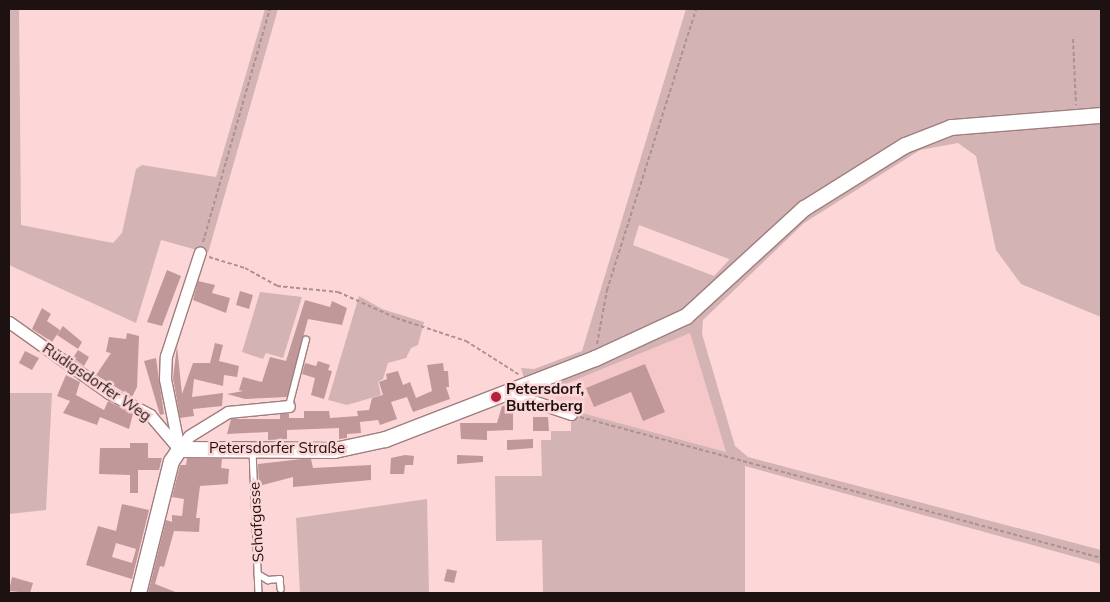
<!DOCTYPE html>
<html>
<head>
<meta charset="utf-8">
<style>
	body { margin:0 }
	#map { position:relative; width:1110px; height:602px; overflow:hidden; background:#fdd6d7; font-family:Mulish,sans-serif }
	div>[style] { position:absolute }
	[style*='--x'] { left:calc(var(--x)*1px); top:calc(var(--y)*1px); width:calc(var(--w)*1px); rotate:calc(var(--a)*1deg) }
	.built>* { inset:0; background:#f6c7c8 }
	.green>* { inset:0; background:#d4b3b4 }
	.building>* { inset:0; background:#c19899 }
	.path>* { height:2px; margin-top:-1px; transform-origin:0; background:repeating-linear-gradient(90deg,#ae9091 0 4px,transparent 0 6.5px) }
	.roads { filter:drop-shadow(1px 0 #a07d7e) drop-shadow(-1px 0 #a07d7e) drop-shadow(0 1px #a07d7e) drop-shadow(0 -1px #a07d7e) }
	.lane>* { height:5.5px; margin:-2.75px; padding:0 2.75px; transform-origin:2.75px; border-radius:2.75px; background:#fff }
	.street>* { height:11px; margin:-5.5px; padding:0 5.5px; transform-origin:5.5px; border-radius:5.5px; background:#fff }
	.secondary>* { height:15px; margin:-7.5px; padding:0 7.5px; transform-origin:7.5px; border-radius:7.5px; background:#fff }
	.dots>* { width:14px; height:14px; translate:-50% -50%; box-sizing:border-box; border:2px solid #fdd6d7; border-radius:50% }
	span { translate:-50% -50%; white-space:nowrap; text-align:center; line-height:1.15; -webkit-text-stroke:5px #fdd6d7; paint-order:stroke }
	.street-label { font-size:15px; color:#1e1112 }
	.poi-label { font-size:15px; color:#1e1112; font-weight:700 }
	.left { translate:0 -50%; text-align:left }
	.frame { position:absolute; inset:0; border:10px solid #1e1112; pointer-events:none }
</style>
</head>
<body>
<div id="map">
	<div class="built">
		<i style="clip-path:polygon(690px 332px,726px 452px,571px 410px,546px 392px)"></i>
	</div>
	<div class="green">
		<i style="clip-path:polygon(9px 9px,19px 9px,21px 225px,113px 243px,122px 233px,136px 169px,142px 165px,216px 177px,265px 9px,278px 9px,208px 253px,161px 240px,136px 323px,9px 265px)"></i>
		<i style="clip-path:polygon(evenodd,686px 9px,1101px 9px,1101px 317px,1021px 284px,996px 250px,976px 156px,958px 143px,920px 150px,804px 223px,703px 320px,702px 334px,735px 446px,748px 457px,1101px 550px,1101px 564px,745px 466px,745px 593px,543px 593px,542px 540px,496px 541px,495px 476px,542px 476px,541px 440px,551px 440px,551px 431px,571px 431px,571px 410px,726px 452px,690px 333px,546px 392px,529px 394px,521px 368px,534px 369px,582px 351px,686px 9px,639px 225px,729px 259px,729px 260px,714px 276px,633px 245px,639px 225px)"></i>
		<i style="clip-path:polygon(260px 292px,302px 297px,283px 358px,266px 353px,263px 359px,242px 352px)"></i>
		<i style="clip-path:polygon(359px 296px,382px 309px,424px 322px,418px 345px,411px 348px,406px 358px,388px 363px,383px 379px,378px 382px,381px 395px,347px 405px,328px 400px)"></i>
		<i style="clip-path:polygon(9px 393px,52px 393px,46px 510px,9px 514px)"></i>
		<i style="clip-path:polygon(427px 499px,429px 593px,300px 593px,296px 518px)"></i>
	</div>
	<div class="building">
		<i style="clip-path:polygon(167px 270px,181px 276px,162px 326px,147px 322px)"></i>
		<i style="clip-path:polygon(198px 281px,215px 285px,212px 293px,230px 298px,226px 313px,193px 300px)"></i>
		<i style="clip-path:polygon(240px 291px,253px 295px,249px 309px,236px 305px)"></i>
		<i style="clip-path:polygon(305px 300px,330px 307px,332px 301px,347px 308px,342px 325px,308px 319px,287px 397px,245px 399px,227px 394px,243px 391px,239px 390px,243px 377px,262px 382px,270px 357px,286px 361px)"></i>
		<i style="clip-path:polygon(42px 308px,51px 314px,47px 321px,60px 330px,52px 342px,32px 329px)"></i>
		<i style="clip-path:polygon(63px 326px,82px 342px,78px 349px,57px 335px)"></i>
		<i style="clip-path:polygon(127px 333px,139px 336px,137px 387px,132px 397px,96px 375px,111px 353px,106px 352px,109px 337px,126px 339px)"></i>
		<i style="clip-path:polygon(215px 343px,223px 345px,219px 361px,239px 366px,237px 377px,224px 375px,223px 386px,194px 379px,192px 397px,223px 393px,222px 406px,193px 409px,194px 416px,180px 418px,173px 378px,177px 346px,182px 394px,193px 363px,210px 363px)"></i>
		<i style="clip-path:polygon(78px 350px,89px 357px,84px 366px,73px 358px)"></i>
		<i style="clip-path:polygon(25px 351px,39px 358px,32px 370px,19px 363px)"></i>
		<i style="clip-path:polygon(156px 358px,164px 414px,160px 415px,144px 361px)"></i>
		<i style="clip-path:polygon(318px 361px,330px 365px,328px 370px,332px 371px,324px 399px,311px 395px,315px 378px,302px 374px,305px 363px,316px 366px)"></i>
		<i style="clip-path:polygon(443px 363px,444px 371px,448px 371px,449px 387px,446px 387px,450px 399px,413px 412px,407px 397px,391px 402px,397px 419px,380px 425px,378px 420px,360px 422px,361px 433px,347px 434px,347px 438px,339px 439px,339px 428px,287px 430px,287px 439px,268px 440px,268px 432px,227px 434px,231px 419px,280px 419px,280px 414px,289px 414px,289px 418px,304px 418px,304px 411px,329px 411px,330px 418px,358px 416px,357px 411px,369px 410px,372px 398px,383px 395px,379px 382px,387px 379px,386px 374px,398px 371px,403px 385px,410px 382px,416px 398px,432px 391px,427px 365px)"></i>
		<i style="clip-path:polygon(645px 364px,665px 412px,643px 421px,631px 392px,594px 407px,586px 388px)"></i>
		<i style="clip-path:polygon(66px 375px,80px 382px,76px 395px,104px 410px,108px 401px,133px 414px,129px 429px,100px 417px,97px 425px,63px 413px,70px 401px,57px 396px)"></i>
		<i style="clip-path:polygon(502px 406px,513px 406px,513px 430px,487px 431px,487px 440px,461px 439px,460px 423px,497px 423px)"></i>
		<i style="clip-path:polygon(533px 417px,548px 417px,549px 431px,533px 431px)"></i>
		<i style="clip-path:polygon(533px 439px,533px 448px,507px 450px,507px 440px)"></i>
		<i style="clip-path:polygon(130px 443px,148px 443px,148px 458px,162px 458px,159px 470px,138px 470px,138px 493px,130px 493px,130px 475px,99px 474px,100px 448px,130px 448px)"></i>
		<i style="clip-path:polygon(405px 455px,414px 456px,413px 465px,405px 465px,404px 474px,390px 474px,391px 458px)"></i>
		<i style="clip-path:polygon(457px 455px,483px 456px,483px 462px,457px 464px)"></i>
		<i style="clip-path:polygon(187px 458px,222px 459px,221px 468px,229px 469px,228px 484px,200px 486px,196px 518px,200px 518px,199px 532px,174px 531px,164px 567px,160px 566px,155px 584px,178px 593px,148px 593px,166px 520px,172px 522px,172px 515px,182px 516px,184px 499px,172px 497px,180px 465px,186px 465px)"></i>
		<i style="clip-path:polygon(302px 459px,311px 459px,313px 468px,371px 465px,371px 480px,293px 487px,293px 477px,259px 486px,258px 464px)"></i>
		<i style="clip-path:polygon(evenodd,122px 504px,149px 510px,132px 579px,86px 565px,98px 526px,116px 531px,122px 504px,116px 543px,136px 549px,132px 563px,112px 557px,116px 543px)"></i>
		<i style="clip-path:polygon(447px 569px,457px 571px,454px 583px,444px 581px)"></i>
		<i style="clip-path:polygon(12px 577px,33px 583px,30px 593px,9px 591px)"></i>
	</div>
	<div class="path">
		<i style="--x:1073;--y:39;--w:66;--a:87.4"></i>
		<i style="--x:203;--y:242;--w:242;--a:-74"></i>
		<i style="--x:209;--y:257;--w:38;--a:17"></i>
		<i style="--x:245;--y:268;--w:37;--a:29"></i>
		<i style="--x:277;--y:286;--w:61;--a:5.6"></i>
		<i style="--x:338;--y:292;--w:64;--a:24.1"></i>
		<i style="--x:396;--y:318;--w:74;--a:18.2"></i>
		<i style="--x:466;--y:341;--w:62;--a:32.4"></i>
		<i style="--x:597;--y:344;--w:55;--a:-79.5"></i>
		<i style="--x:607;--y:290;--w:295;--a:-72.4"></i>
		<i style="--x:580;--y:417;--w:540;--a:15.14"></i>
	</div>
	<div class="roads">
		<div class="lane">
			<i style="--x:289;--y:406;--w:68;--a:-75.6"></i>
			<i style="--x:253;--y:451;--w:142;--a:87.6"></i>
			<i style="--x:258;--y:574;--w:12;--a:31"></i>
			<i style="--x:268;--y:580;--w:12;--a:-5"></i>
			<i style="--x:280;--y:579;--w:10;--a:84"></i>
		</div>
		<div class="street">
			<i style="--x:9;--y:322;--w:123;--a:35.4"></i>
			<i style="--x:109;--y:393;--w:47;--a:28.2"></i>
			<i style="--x:150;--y:415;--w:45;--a:49.5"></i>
			<i style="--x:515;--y:389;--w:10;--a:53"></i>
			<i style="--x:521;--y:397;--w:53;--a:18.8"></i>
			<i style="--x:179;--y:449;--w:71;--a:-101.3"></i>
			<i style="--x:165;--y:379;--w:23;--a:-88"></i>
			<i style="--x:166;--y:356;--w:109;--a:-71.9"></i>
			<i style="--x:179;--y:449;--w:16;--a:-52"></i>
			<i style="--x:189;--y:436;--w:46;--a:-31.6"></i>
			<i style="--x:228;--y:412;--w:61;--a:-5.6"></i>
		</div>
		<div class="secondary">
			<i style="--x:138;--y:593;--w:136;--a:-76"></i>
			<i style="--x:171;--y:461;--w:14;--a:-56"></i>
			<i style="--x:179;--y:449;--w:155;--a:0.4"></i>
			<i style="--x:334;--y:450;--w:52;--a:-12.2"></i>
			<i style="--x:385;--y:439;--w:225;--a:-21.1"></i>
			<i style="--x:595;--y:358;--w:100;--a:-24.8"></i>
			<i style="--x:686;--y:316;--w:160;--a:-42.5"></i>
			<i style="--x:804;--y:208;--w:119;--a:-32"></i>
			<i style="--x:905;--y:145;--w:49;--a:-21.4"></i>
			<i style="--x:951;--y:127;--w:150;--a:-4.6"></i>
		</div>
	</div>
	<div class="dots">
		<i style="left:496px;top:397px;background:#b4213f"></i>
	</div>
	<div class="street-label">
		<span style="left:97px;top:382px;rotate:34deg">Rüdigsdorfer Weg</span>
		<span style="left:277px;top:448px">Petersdorfer Straße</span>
		<span style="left:256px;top:522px;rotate:-93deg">Schafgasse</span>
	</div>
	<div class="poi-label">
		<span class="left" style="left:506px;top:397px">Petersdorf,<br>Butterberg</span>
	</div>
	<div class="frame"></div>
</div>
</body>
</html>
